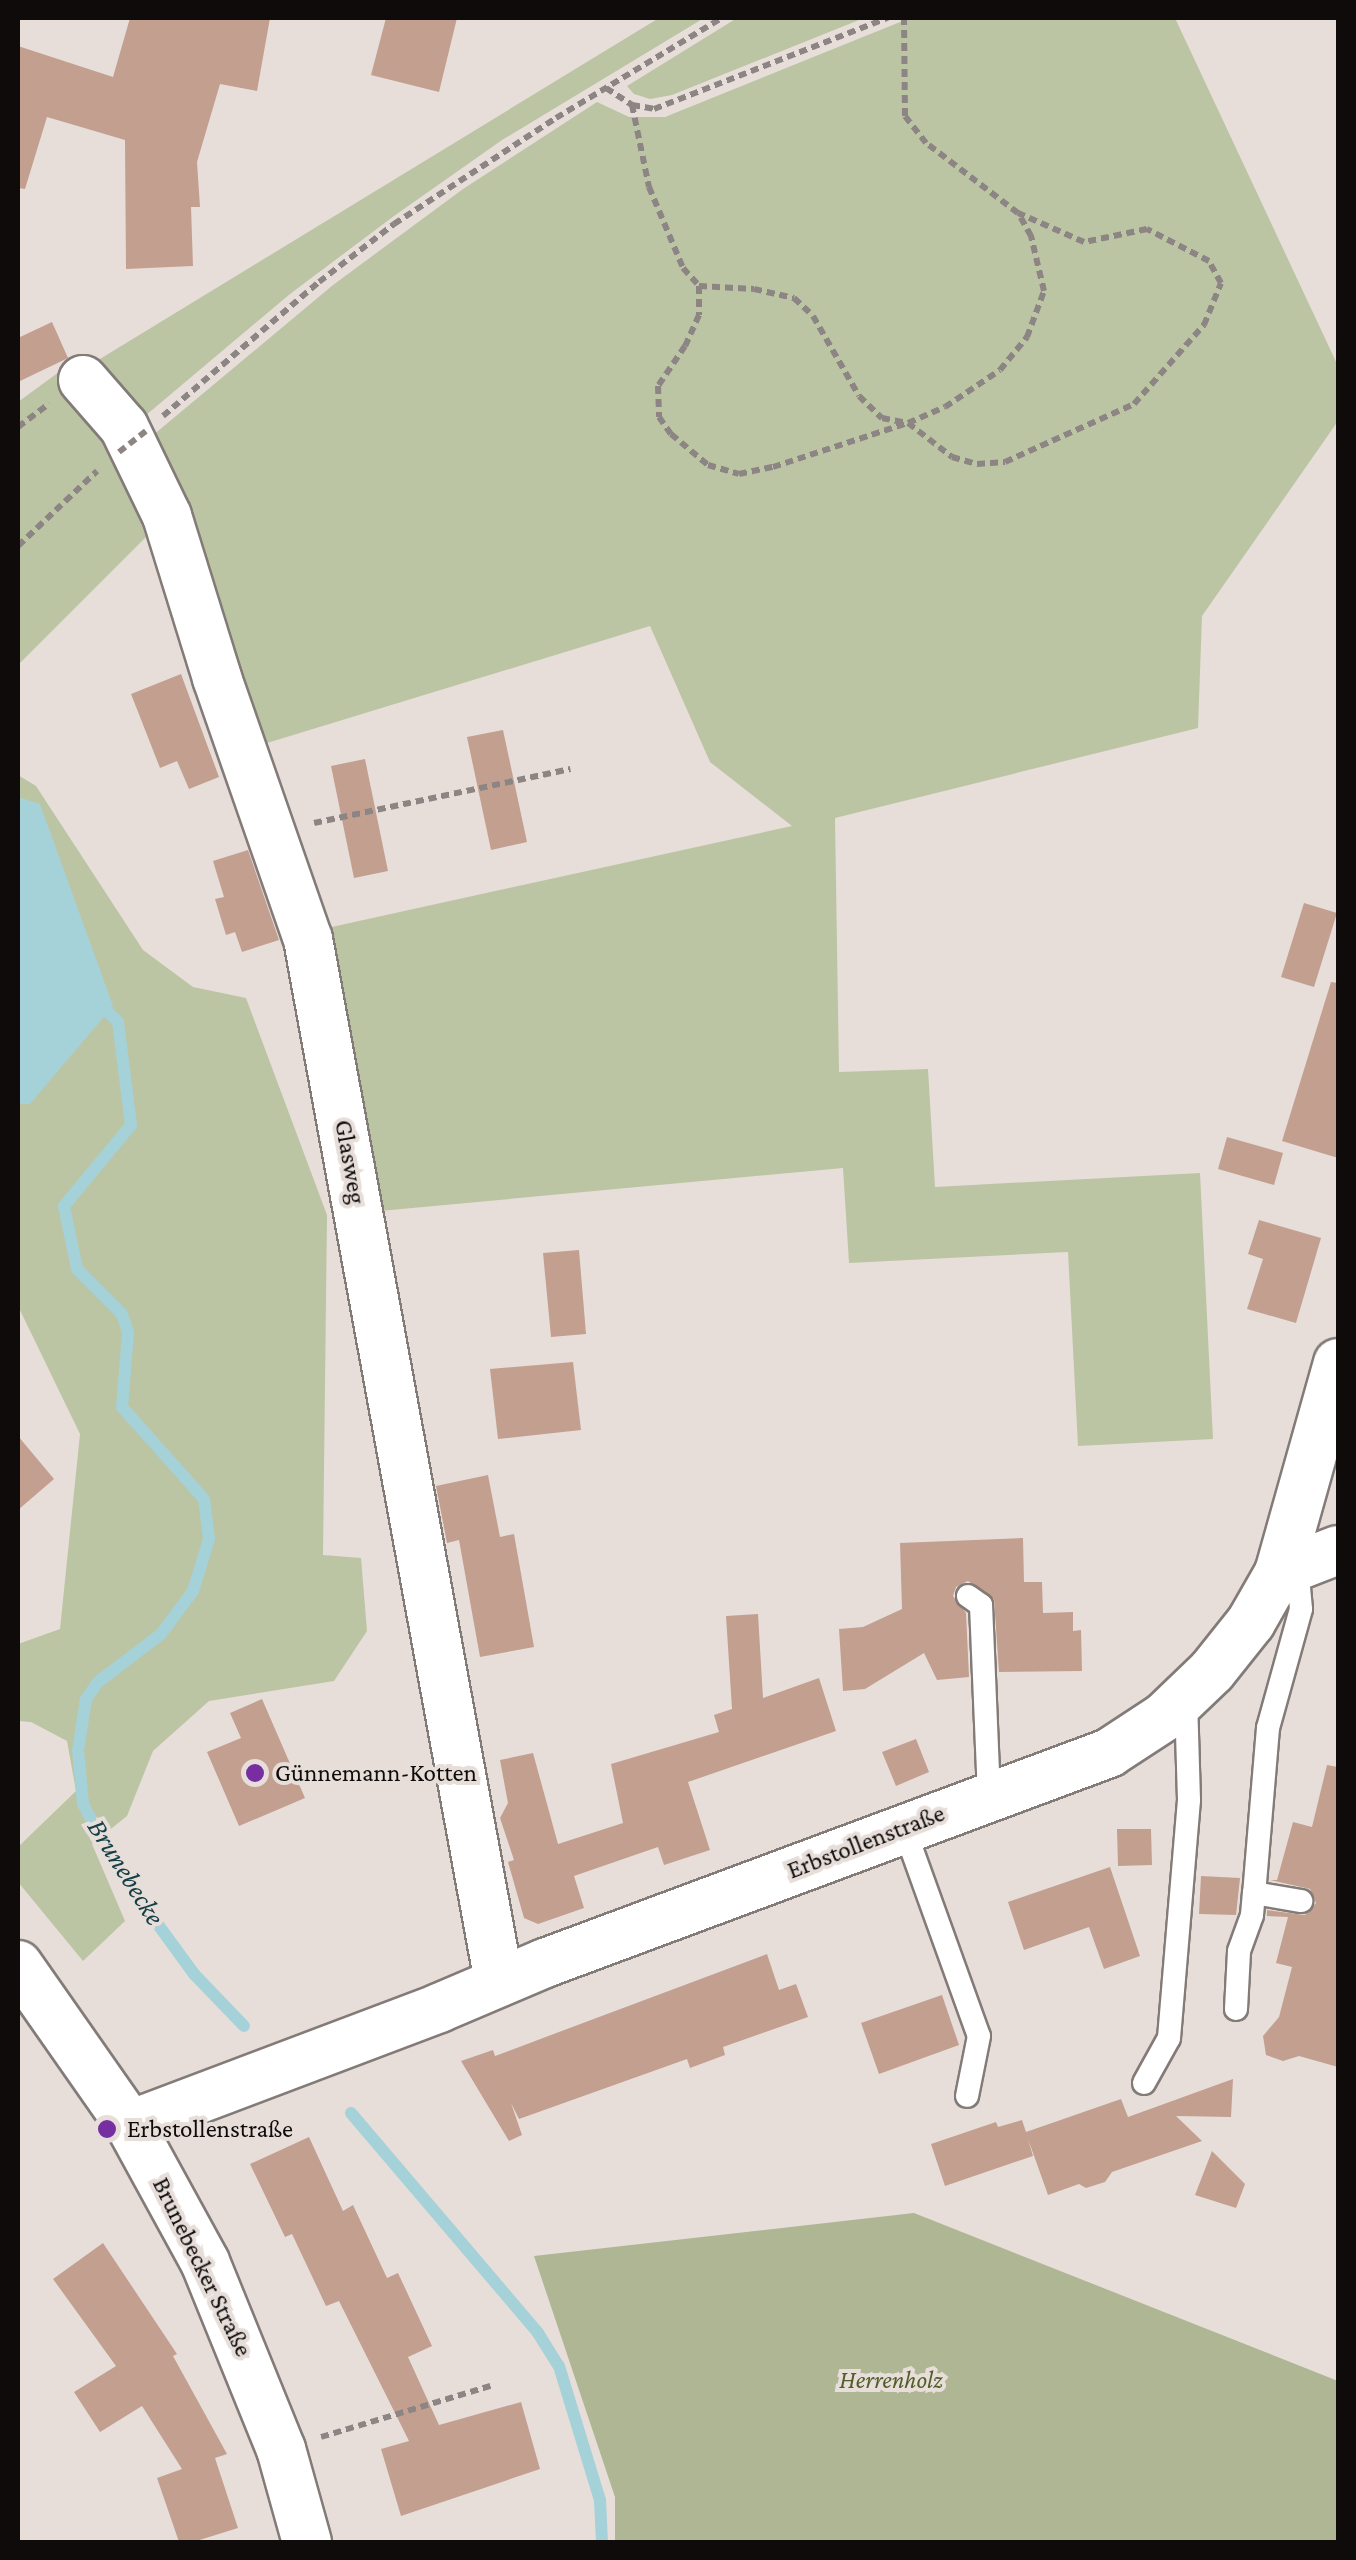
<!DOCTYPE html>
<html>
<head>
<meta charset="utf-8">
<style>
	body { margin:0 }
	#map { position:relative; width:1356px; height:2560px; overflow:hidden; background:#e7deda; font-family:"Crimson Pro",serif }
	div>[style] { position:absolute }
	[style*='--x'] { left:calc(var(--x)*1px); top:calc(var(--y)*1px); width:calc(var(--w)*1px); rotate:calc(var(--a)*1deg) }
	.green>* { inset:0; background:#bcc5a3 }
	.forest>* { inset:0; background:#aeb694 }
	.water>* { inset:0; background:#a5d1d8 }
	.stream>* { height:12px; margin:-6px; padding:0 6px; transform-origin:6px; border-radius:6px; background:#a5d1d8 }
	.building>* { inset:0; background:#c39f90 }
	.path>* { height:6px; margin-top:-3px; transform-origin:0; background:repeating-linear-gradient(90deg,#8c8583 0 8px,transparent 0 13px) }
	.roads { filter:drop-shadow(2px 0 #837b78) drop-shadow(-2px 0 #837b78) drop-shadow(0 2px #837b78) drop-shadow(0 -2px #837b78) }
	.lane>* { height:22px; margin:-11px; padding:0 11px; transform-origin:11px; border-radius:11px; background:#fff }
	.street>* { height:48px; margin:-24px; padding:0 24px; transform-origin:24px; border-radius:24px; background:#fff }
	.path-bridge>* { height:6px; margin-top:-3px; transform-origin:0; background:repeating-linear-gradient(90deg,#8c8583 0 8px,transparent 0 13px) }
	.dots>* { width:28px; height:28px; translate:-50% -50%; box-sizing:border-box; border:5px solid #e7deda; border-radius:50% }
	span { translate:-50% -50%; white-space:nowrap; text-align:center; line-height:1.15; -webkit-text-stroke:8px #e7deda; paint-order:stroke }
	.street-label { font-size:25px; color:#0e0b0a }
	.poi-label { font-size:25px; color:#0e0b0a }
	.left { translate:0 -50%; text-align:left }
	.park-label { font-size:25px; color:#525d28; font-style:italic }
	.water-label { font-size:28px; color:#164046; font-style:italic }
	.frame { position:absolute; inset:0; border:20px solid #0e0b0a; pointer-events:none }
</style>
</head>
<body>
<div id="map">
	<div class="green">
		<i style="clip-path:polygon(659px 18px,704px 18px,502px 140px,394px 216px,290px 294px,139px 421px,95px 362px)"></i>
		<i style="clip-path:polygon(737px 18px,864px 18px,672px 95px,650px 99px,634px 94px,627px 86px)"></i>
		<i style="clip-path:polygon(910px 18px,1175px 18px,1338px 366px,1338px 421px,1202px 616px,1198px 728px,835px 818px,839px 1072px,928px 1069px,935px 1187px,1200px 1173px,1213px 1439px,1078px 1446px,1068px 1252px,849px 1263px,843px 1168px,369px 1212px,318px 930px,792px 826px,710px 762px,650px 626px,254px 747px,152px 436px,333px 285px,463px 189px,597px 102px,629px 117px,665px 117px)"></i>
		<i style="clip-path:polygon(59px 372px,87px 417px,128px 462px,136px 509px,146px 537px,18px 665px,18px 402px)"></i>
		<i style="clip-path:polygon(18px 775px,36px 786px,143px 950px,193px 987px,246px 998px,327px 1215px,323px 1555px,361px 1558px,367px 1631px,334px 1681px,209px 1701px,153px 1751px,127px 1816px,92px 1844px,125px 1921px,83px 1961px,18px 1882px,18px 1847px,76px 1791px,67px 1741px,31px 1722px,18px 1721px,18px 1644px,60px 1629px,80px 1434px,18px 1306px)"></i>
	</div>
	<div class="forest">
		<i style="clip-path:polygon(914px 2213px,1338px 2381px,1338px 2542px,615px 2542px,615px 2497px,534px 2256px)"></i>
	</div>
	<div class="water">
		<i style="clip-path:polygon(18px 797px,40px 804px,113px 1006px,30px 1104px,18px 1104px)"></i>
	</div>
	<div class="stream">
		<i style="--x:98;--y:1002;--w:28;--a:45"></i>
		<i style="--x:118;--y:1022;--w:104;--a:82.8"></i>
		<i style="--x:131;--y:1125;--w:105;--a:129.6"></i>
		<i style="--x:64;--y:1206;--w:64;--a:78.3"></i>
		<i style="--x:77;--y:1269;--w:64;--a:45"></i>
		<i style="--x:122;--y:1314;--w:20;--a:72"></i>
		<i style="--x:128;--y:1333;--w:74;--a:94.6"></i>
		<i style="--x:122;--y:1407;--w:123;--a:48.3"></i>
		<i style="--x:204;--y:1499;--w:40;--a:82.9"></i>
		<i style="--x:209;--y:1539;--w:54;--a:107.1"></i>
		<i style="--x:193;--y:1591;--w:54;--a:126.7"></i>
		<i style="--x:161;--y:1634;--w:79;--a:142.7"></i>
		<i style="--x:98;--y:1682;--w:21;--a:125"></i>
		<i style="--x:86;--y:1699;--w:52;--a:98.9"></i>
		<i style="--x:78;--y:1750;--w:54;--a:84.7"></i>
		<i style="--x:83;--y:1804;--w:71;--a:62.4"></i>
		<i style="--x:116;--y:1867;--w:132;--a:53.9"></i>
		<i style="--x:194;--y:1974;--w:72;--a:46.1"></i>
		<i style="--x:351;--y:2113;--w:289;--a:49.6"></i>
		<i style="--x:538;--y:2333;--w:39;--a:58"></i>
		<i style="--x:559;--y:2366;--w:140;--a:73"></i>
		<i style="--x:600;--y:2500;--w:42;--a:87.3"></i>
	</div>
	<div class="building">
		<i style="clip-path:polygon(130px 18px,270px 18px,257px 91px,220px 84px,197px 162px,200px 207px,191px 207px,193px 266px,126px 269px,125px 140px,47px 117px,25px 189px,18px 188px,18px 46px,113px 77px)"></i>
		<i style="clip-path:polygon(386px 18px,457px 18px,439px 92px,371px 75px)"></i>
		<i style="clip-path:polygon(52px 322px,68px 358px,18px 382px,18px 338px)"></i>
		<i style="clip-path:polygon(181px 674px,219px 777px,189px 789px,177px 761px,160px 768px,131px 694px)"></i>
		<i style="clip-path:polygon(503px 730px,527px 842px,491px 850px,467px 737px)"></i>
		<i style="clip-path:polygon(365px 759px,388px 871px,354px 878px,331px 766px)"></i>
		<i style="clip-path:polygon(248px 850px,279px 940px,242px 952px,235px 932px,226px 935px,215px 899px,224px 897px,213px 861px)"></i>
		<i style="clip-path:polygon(1304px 903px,1337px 913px,1314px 987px,1281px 977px)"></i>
		<i style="clip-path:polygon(1331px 982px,1338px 983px,1338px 1158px,1282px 1141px)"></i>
		<i style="clip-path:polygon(1227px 1137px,1283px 1153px,1274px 1185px,1218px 1169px)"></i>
		<i style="clip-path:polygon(1259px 1220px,1321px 1238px,1296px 1323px,1247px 1309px,1263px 1259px,1248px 1254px)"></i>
		<i style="clip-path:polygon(579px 1250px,586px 1334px,551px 1337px,543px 1253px)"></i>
		<i style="clip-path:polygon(573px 1362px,581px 1430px,498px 1439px,490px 1369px)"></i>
		<i style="clip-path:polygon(18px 1436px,54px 1479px,18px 1510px)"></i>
		<i style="clip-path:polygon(488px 1475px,500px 1537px,514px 1534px,534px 1647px,480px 1657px,459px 1540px,447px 1543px,436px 1486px)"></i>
		<i style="clip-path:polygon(1023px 1538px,1024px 1582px,1042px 1582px,1043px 1613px,1073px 1612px,1073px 1631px,1081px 1630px,1082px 1671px,999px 1672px,994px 1599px,968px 1581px,956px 1587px,953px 1596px,966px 1613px,969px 1677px,937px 1680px,924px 1653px,865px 1689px,843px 1691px,839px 1629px,863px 1627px,902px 1609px,900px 1543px)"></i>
		<i style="clip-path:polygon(758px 1614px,763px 1698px,819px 1678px,836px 1731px,688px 1782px,710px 1850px,664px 1865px,658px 1847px,574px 1876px,584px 1908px,538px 1924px,524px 1918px,508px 1862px,514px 1860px,500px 1818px,508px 1803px,500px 1760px,533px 1753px,558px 1844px,623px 1823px,611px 1764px,719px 1732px,714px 1715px,732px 1709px,726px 1616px)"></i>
		<i style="clip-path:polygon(262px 1699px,305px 1798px,239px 1826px,207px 1752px,241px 1738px,230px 1713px)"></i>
		<i style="clip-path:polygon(916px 1739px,929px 1772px,896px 1786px,882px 1752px)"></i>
		<i style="clip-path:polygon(1327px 1765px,1338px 1767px,1338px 2067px,1299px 2056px,1283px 2061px,1266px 2055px,1263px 2036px,1279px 2017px,1292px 1967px,1276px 1963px,1288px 1917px,1267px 1916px,1267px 1910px,1305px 1915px,1316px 1903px,1310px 1889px,1270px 1880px,1277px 1880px,1293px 1822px,1312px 1827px)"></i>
		<i style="clip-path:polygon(1117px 1829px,1151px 1829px,1152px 1865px,1118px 1866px)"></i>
		<i style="clip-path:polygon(1110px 1867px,1140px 1956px,1104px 1969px,1089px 1927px,1024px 1950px,1008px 1902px)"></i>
		<i style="clip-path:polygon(1201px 1876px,1240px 1878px,1236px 1915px,1199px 1914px)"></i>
		<i style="clip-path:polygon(767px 1954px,779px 1990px,796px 1984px,808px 2017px,723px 2047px,725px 2055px,690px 2068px,687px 2059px,519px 2119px,511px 2103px,522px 2135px,509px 2141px,461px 2061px,493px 2050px,495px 2056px)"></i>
		<i style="clip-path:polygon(942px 1995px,959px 2045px,879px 2074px,861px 2023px)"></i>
		<i style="clip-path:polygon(1233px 2079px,1231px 2117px,1176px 2116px,1202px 2141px,1112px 2172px,1105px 2182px,1086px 2188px,1079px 2184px,1048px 2195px,1028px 2139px,1033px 2156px,945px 2186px,931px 2144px,996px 2122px,998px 2127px,1022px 2120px,1026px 2132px,1121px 2099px,1128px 2117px)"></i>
		<i style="clip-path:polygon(309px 2137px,343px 2211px,353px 2205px,387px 2278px,398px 2273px,432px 2346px,408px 2357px,439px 2425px,521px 2402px,540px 2469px,401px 2516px,381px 2449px,409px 2441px,339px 2301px,326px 2306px,292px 2234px,285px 2237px,250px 2164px)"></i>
		<i style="clip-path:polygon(1212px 2151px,1245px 2184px,1236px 2208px,1195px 2195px)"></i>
		<i style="clip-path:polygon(103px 2243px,177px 2354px,173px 2356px,227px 2454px,215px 2458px,238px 2528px,193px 2542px,179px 2542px,157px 2478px,182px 2469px,142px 2406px,100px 2432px,74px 2392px,116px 2366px,53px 2279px)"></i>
	</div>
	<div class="path">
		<i style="--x:606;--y:88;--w:31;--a:33"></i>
		<i style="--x:632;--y:105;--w:22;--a:10"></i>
		<i style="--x:654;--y:109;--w:251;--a:-21.3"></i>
		<i style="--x:632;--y:105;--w:84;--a:78.3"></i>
		<i style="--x:649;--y:187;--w:88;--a:67.2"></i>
		<i style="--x:683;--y:268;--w:24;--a:48"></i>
		<i style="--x:699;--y:286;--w:55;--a:3.1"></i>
		<i style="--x:754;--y:289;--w:41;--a:12.7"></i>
		<i style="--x:794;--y:298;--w:26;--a:43"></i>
		<i style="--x:813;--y:316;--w:92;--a:60.1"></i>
		<i style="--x:859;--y:396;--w:32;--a:44"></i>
		<i style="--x:882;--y:418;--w:26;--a:11"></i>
		<i style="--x:908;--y:423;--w:40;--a:-23.4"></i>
		<i style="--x:945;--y:407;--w:66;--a:-33.9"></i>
		<i style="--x:1000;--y:370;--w:43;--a:-50.7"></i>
		<i style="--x:1027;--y:337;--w:49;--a:-69.7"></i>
		<i style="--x:1044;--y:291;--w:57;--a:-103.3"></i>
		<i style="--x:1031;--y:236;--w:26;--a:-119"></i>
		<i style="--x:1018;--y:213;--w:116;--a:-142.7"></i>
		<i style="--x:926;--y:143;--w:34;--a:-128"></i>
		<i style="--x:905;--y:116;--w:98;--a:-90.6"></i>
		<i style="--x:699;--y:286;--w:29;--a:90"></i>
		<i style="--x:699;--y:315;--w:34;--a:114"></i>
		<i style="--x:685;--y:346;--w:48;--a:124"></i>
		<i style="--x:658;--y:386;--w:31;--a:88"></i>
		<i style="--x:659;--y:417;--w:21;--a:55"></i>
		<i style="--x:671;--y:434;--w:48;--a:40"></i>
		<i style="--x:708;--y:465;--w:32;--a:16"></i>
		<i style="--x:739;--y:474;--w:35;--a:-12"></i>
		<i style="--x:773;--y:467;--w:142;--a:-18.1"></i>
		<i style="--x:908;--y:423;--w:56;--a:37.7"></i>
		<i style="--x:952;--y:457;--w:26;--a:16"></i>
		<i style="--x:977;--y:464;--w:28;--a:-4"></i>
		<i style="--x:1005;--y:462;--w:141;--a:-24.2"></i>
		<i style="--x:1134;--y:404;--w:106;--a:-48.5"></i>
		<i style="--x:1204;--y:325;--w:45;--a:-68"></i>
		<i style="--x:1221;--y:283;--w:25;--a:-119"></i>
		<i style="--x:1209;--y:261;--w:70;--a:-152.7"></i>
		<i style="--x:1147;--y:229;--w:64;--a:168.3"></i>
		<i style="--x:1084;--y:242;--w:72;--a:-156.3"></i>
		<i style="--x:163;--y:416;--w:206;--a:-40.7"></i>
		<i style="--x:319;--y:282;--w:95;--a:-37.7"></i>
		<i style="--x:394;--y:224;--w:194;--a:-33.2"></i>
		<i style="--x:556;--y:118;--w:194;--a:-31.1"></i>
		<i style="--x:18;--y:427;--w:39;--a:-37"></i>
		<i style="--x:18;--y:546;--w:109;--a:-43.5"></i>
		<i style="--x:314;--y:823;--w:262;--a:-11.9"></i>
		<i style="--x:321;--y:2437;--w:177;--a:-16.8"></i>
	</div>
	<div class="roads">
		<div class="lane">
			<i style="--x:1297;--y:1566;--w:43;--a:84.7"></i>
			<i style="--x:1301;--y:1609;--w:123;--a:105.5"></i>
			<i style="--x:1268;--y:1728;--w:166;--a:94.8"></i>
			<i style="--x:1254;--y:1893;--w:48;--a:9.7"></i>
			<i style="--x:968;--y:1596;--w:16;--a:35"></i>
			<i style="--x:981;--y:1605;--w:191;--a:87.6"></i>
			<i style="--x:904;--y:1828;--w:221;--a:70.2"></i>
			<i style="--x:979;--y:2036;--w:61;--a:101.3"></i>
			<i style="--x:1236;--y:2009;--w:58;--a:-87"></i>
			<i style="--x:1239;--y:1951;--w:38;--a:-70"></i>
			<i style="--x:1252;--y:1915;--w:22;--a:-85"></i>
			<i style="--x:1144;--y:2083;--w:51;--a:-60.9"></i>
			<i style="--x:1169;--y:2038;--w:239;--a:-85.2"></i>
			<i style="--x:1189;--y:1800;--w:101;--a:-91.7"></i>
		</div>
		<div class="street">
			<i style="--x:83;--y:380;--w:62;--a:48.9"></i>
			<i style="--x:124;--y:427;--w:99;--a:64.2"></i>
			<i style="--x:167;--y:516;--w:170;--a:72.8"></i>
			<i style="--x:217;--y:678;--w:276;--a:70.8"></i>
			<i style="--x:308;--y:939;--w:1060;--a:79.62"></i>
			<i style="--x:1279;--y:1573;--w:63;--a:-21.3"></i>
			<i style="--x:18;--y:1965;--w:195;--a:55"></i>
			<i style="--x:130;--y:2125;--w:156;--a:61.3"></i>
			<i style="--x:205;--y:2262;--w:202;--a:67.9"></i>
			<i style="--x:281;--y:2449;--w:97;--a:74.4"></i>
			<i style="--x:130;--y:2125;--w:330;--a:-20.7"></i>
			<i style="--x:439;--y:2008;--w:115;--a:-23"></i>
			<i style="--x:545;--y:1963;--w:602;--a:-20.42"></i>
			<i style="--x:1109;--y:1753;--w:66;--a:-33.2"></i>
			<i style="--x:1164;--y:1717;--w:66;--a:-43.8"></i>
			<i style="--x:1212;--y:1671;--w:63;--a:-51.5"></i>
			<i style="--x:1251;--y:1622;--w:56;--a:-60.3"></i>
			<i style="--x:1279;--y:1573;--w:218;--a:-74.3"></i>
		</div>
	</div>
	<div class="path-bridge">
		<i style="--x:119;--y:452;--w:36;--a:-38"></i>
	</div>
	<div class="dots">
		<i style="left:255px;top:1773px;background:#772ea1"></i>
		<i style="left:107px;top:2129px;background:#772ea1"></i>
	</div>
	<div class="street-label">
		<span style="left:350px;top:1162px;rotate:80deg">Glasweg</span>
		<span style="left:866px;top:1842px;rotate:-21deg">Erbstollenstraße</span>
		<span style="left:202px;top:2267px;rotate:64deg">Brunebecker Straße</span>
	</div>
	<div class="poi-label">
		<span class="left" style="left:275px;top:1773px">Günnemann-Kotten</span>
		<span class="left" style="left:127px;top:2129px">Erbstollenstraße</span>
	</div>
	<div class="park-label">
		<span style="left:891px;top:2380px">Herrenholz</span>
	</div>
	<div class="water-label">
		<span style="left:126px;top:1872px;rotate:58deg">Brunebecke</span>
	</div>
	<div class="frame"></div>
</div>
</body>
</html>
